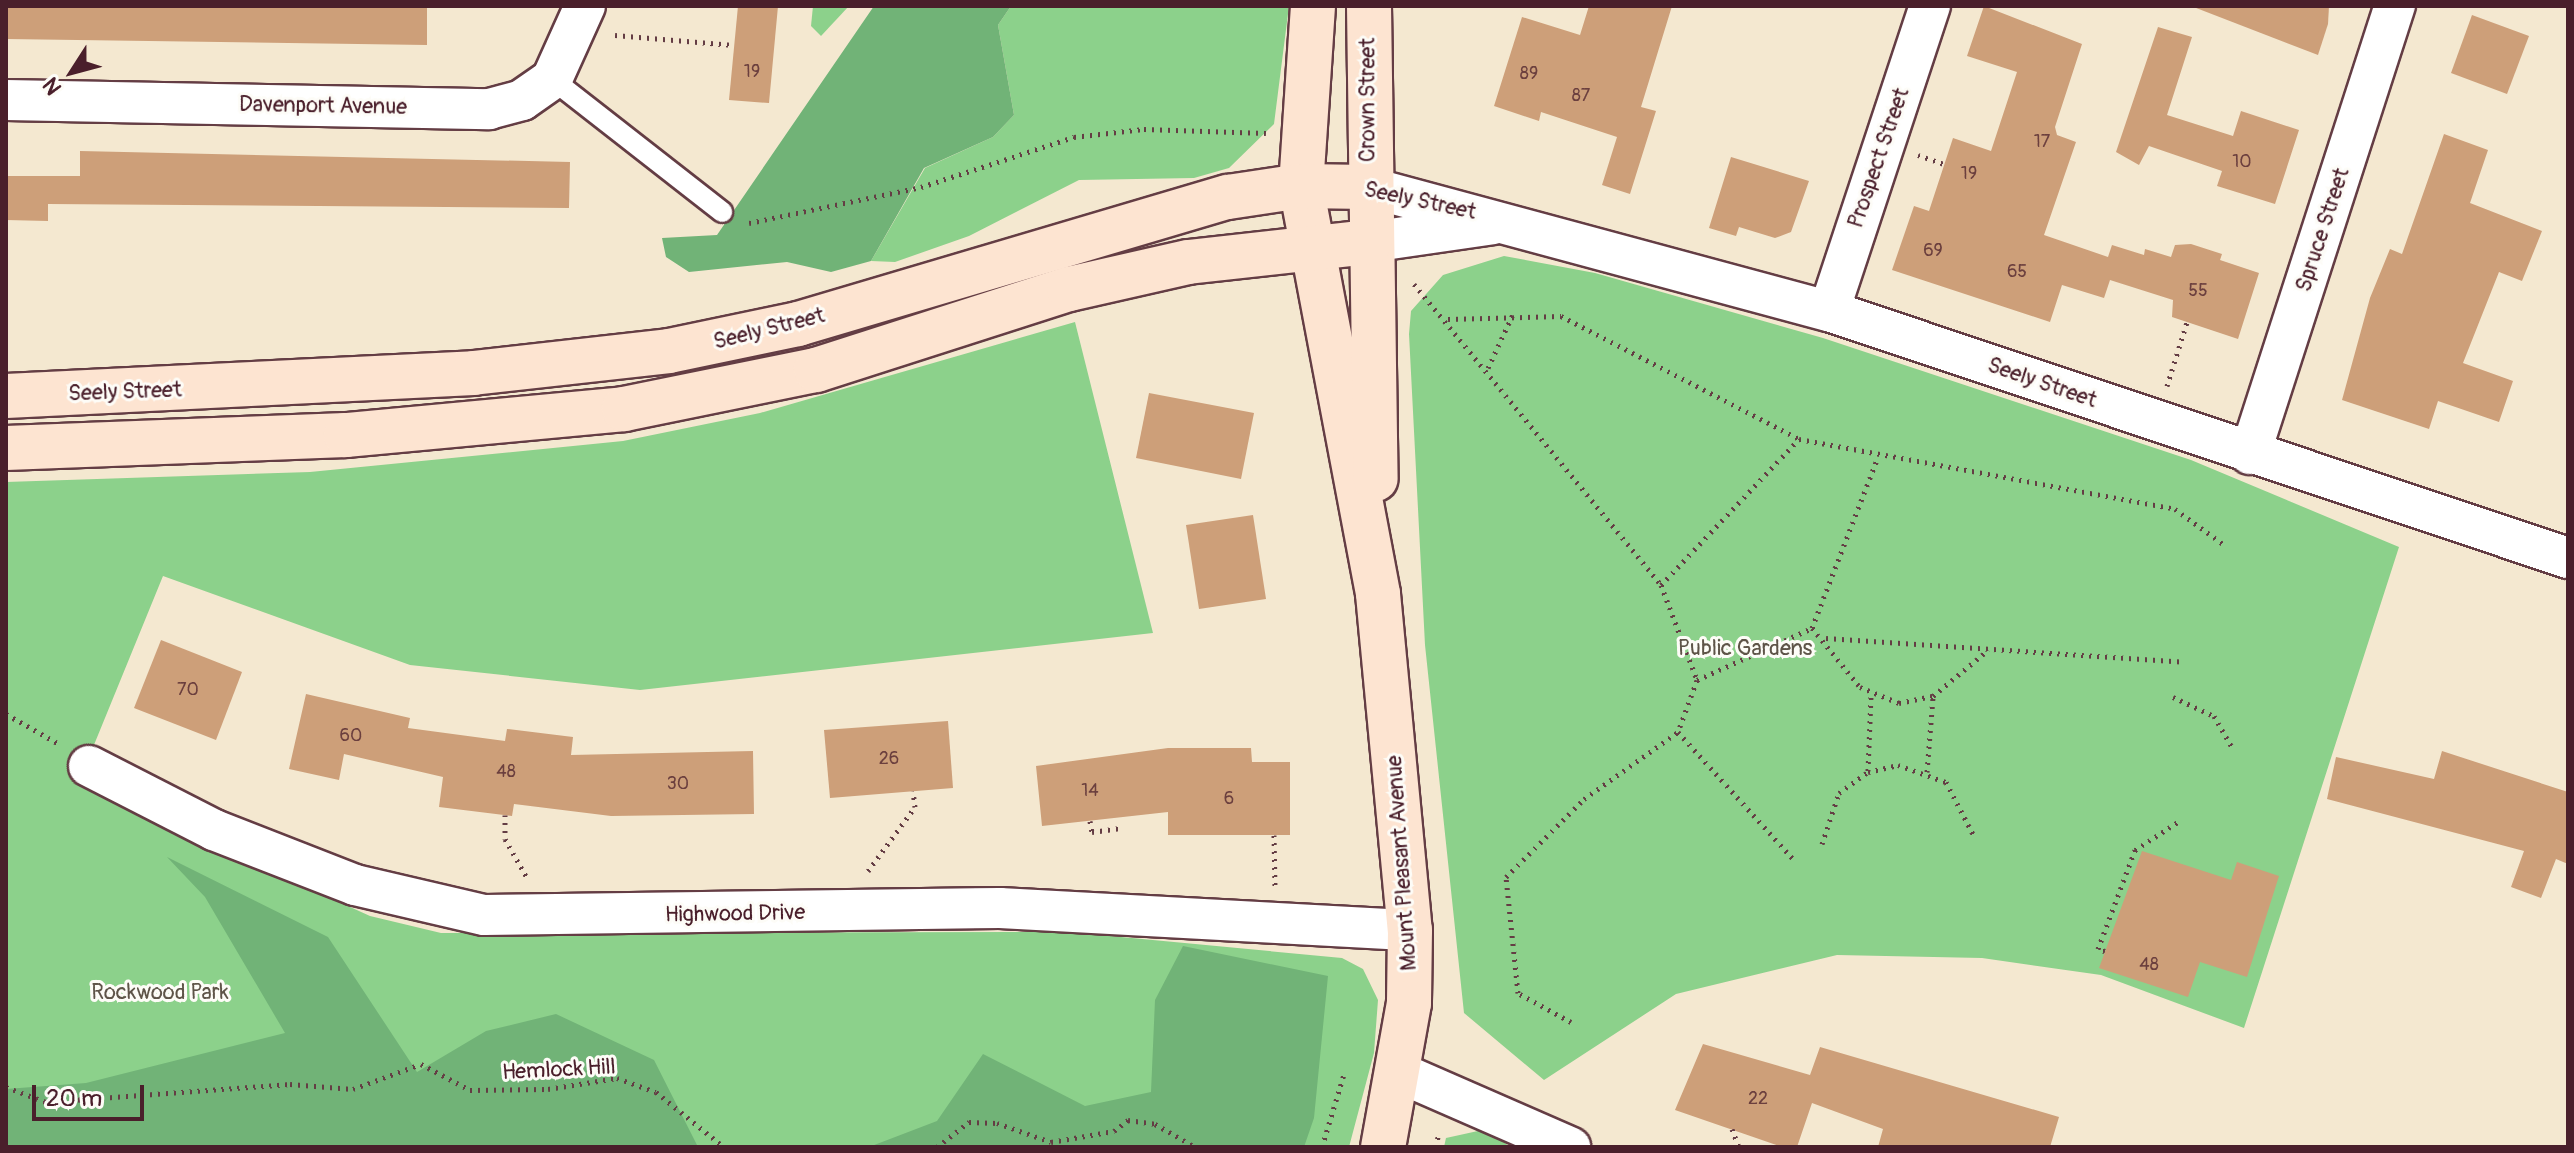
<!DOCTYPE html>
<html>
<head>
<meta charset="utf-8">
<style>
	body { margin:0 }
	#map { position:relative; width:2574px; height:1153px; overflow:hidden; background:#f4e8d0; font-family:Pangolin,sans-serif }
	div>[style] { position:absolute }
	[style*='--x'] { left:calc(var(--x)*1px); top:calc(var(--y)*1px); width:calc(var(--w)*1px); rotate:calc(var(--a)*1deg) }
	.green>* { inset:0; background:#8cd18b }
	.forest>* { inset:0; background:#71b377 }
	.building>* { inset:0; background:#cd9f79 }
	.path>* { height:5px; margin-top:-2.5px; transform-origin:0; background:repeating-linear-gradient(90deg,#643d44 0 2px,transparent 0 8px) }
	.roads { filter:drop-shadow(2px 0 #643d44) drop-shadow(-2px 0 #643d44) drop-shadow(0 2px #643d44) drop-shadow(0 -2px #643d44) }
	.lane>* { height:20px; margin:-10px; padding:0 10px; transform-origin:10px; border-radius:10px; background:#fff }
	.street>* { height:40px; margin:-20px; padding:0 20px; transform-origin:20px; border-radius:20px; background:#fff }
	.secondary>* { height:44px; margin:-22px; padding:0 22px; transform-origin:22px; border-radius:22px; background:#fde4d1 }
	span { translate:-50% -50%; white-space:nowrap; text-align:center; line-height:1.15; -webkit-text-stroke:6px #fdfcf7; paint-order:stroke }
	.number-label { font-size:18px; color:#6b3f3e }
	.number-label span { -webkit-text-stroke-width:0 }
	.street-label { font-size:22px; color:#4a1f2b }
	.park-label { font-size:22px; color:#5e5448 }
	.frame { position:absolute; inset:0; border:8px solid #4a1f2b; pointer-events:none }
	.north { position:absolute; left:32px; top:32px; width:80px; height:80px; -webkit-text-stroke:6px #fdfcf7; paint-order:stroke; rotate:234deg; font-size:22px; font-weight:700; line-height:32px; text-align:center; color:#4a1f2b }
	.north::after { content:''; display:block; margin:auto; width:28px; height:36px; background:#4a1f2b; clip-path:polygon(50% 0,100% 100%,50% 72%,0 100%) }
	.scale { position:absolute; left:32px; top:1085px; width:112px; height:36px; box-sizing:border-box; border:4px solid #4a1f2b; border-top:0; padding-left:10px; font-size:24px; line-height:28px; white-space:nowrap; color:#4a1f2b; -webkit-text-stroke:6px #fdfcf7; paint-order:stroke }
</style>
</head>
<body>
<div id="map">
	<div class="green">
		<i style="clip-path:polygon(813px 6px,849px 6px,821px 36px,811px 26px)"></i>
		<i style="clip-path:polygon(1011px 6px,1289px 6px,1274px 124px,1229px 168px,1194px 178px,1079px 180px,969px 236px,895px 262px,871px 261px,925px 168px,993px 137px,1014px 115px,998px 25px)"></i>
		<i style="clip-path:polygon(1504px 256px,1595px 273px,1823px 338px,2191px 460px,2399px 547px,2244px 1028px,2101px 975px,1982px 958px,1837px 955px,1676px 994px,1544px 1080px,1464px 1013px,1425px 645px,1409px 334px,1411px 311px,1443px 275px)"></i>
		<i style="clip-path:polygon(1075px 322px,1153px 633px,640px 690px,410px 665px,163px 576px,78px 784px,370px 916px,441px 933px,1068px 932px,1342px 958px,1363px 969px,1378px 1000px,1374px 1053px,1349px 1147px,6px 1147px,6px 482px,310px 472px,623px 441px,760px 413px)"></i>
		<i style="clip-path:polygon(1487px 1129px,1510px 1147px,1444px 1147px,1446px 1138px)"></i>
	</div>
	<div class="forest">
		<i style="clip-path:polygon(874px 6px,1011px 6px,998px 25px,1014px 115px,993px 137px,924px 168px,871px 261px,831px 272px,787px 262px,689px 272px,666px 257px,662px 238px,717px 235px)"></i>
		<i style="clip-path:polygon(167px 857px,328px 937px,417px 1072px,486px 1031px,556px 1014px,654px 1060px,698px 1147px,6px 1147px,6px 1089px,86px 1083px,285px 1033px,205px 897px)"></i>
		<i style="clip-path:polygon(1183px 946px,1328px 976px,1314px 1118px,1304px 1147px,869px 1147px,937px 1121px,983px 1054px,1085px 1106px,1151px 1092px,1155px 1000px)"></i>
	</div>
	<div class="building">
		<i style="clip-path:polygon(6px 6px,427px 7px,427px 45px,6px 39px)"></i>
		<i style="clip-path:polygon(738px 6px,778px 6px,769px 103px,729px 100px)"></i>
		<i style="clip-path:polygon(1589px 6px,1672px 6px,1641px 107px,1656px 111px,1630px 194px,1602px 185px,1617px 137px,1541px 112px,1539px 121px,1494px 106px,1522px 17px,1580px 35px)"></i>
		<i style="clip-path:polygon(1984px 6px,2082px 44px,2055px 127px,2057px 135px,2076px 142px,2044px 235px,2108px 257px,2112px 245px,2144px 255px,2145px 249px,2171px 257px,2175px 245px,2191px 244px,2222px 254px,2220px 260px,2259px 273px,2238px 339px,2172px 317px,2173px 300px,2110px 280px,2104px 298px,2062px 285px,2050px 322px,1892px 270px,1914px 206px,1929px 211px,1953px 138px,1991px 151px,2017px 72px,1967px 56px)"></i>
		<i style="clip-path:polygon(2191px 6px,2329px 6px,2328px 24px,2318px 55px)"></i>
		<i style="clip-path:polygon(2472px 15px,2529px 36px,2507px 94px,2451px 73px)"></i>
		<i style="clip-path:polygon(2158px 27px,2192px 37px,2167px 115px,2233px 136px,2241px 111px,2299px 130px,2275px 204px,2217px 186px,2222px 171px,2149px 146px,2139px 165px,2116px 152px)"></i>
		<i style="clip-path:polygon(2444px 134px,2488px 150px,2470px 203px,2542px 231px,2522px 281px,2499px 272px,2463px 363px,2513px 381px,2499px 422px,2438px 401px,2429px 429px,2342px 400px,2370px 298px,2390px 249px,2402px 254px)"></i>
		<i style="clip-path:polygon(80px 151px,570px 162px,569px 208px,48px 204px,48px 221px,6px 220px,6px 176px,80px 176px)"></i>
		<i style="clip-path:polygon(1731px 157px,1809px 181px,1791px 232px,1775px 238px,1739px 227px,1736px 236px,1709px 228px)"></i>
		<i style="clip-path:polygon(1149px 393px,1254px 413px,1241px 479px,1136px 458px)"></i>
		<i style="clip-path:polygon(1253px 515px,1266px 599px,1199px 609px,1186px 525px)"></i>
		<i style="clip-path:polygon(161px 640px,242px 672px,216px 740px,134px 708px)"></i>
		<i style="clip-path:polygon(306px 694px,410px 718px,408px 728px,505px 741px,507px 729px,573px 737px,571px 755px,753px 751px,754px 814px,611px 816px,514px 804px,512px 816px,439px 807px,443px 777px,344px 754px,339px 780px,289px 769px)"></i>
		<i style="clip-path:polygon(948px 721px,953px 788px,830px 798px,824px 730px)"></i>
		<i style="clip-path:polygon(1168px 748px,1251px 748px,1252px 762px,1290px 762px,1290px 835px,1168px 835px,1168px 812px,1042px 826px,1036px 766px)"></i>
		<i style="clip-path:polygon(2442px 751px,2568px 792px,2568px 864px,2556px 859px,2541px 898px,2511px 887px,2524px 851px,2327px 799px,2336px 757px,2434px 779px)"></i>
		<i style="clip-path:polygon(2142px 851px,2231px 880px,2237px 862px,2279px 876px,2247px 977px,2200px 962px,2188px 997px,2099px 968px)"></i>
		<i style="clip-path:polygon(1703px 1044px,1810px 1075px,1820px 1047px,2059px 1117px,2050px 1147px,1878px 1147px,1883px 1129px,1812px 1103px,1797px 1147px,1782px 1147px,1675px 1110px)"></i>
	</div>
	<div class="path">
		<i style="--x:615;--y:35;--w:119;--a:4.8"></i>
		<i style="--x:1918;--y:155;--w:28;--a:19"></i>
		<i style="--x:749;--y:223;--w:176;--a:-11.8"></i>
		<i style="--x:921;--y:187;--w:161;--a:-18.1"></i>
		<i style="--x:1074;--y:137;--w:70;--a:-6.5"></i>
		<i style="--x:1144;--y:129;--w:122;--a:1.9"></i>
		<i style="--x:1414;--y:284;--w:389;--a:50.6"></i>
		<i style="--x:1661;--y:585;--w:102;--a:69.2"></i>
		<i style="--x:1697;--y:680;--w:55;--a:110.1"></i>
		<i style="--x:1678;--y:732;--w:171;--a:47.8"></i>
		<i style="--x:1448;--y:319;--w:113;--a:-1.5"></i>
		<i style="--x:1561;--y:316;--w:268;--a:27.3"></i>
		<i style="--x:1799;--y:439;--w:382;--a:10.5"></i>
		<i style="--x:2175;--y:509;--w:59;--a:36.1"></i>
		<i style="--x:1488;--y:368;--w:62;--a:-65.1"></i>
		<i style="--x:2167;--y:386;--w:67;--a:-72.6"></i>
		<i style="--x:1661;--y:585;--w:201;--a:-46.6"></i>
		<i style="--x:1812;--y:628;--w:76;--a:50.9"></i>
		<i style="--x:1860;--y:687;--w:42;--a:22.3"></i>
		<i style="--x:1899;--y:703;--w:35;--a:-12"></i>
		<i style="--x:1933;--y:696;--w:72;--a:-39.9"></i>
		<i style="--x:1826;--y:638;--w:359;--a:3.8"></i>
		<i style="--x:1697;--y:680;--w:126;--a:-24.3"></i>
		<i style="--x:1812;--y:628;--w:183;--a:-68.9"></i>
		<i style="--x:2173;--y:697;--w:45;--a:24.9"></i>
		<i style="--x:2214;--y:716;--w:39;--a:60"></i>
		<i style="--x:6;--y:714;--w:61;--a:29.5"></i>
		<i style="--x:1868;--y:771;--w:75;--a:-87.7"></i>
		<i style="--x:1927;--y:772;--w:75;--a:-85.4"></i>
		<i style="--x:505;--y:815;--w:24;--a:90"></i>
		<i style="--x:505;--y:839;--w:43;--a:60.4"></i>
		<i style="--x:1090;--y:821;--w:11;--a:80"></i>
		<i style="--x:1092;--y:832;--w:29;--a:-8"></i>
		<i style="--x:1274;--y:835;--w:51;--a:88.9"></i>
		<i style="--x:1822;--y:844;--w:54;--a:-71.6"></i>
		<i style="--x:1839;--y:793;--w:36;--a:-36"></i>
		<i style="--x:1868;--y:772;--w:31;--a:-13"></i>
		<i style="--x:1898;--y:765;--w:51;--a:19.5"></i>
		<i style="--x:1946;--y:782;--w:61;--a:62.6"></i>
		<i style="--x:868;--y:871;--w:79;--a:-53.7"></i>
		<i style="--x:915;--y:807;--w:16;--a:-97"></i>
		<i style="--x:2105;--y:951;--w:7;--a:-164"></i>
		<i style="--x:2098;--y:949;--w:106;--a:-69.5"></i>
		<i style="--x:2135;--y:850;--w:51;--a:-33.1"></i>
		<i style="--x:1571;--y:1022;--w:60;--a:-151.3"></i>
		<i style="--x:1518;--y:993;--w:117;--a:-95.9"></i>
		<i style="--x:1506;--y:877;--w:110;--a:-45"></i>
		<i style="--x:1584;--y:799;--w:115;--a:-35.5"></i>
		<i style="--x:6;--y:1087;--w:43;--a:20.6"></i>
		<i style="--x:46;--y:1102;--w:245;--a:-4.2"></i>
		<i style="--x:290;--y:1084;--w:63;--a:4.5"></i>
		<i style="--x:353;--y:1089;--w:72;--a:-20.2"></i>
		<i style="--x:421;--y:1064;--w:55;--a:28"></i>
		<i style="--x:470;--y:1090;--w:78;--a:-0.7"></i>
		<i style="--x:548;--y:1089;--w:70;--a:-9.1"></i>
		<i style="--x:617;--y:1078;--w:41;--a:19.7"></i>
		<i style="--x:656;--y:1092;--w:87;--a:39"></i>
		<i style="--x:1732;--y:1129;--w:19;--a:69"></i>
		<i style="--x:937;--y:1147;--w:41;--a:-38"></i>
		<i style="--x:969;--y:1122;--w:28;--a:2"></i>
		<i style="--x:997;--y:1123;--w:57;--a:19.4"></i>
		<i style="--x:1051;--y:1142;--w:64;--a:-9.9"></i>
		<i style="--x:1114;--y:1131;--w:18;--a:-38"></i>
		<i style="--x:1128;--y:1120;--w:27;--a:8"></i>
		<i style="--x:1155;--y:1124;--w:46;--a:29.9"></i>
		<i style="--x:1322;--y:1147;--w:79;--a:-73.2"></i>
		<i style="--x:1436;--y:1147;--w:15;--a:-79"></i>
	</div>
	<div class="roads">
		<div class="lane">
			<i style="--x:552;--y:79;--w:216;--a:38"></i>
		</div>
		<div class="street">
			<i style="--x:6;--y:100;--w:483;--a:1.1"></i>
			<i style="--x:489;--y:109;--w:34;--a:-15"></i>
			<i style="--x:522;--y:100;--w:37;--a:-35"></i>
			<i style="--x:552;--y:79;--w:80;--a:-65.7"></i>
			<i style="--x:1368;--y:187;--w:477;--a:15.1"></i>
			<i style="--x:1829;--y:311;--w:779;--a:18.48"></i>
			<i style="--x:1370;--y:242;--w:124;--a:-8.3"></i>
			<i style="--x:1829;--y:311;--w:321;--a:-71.7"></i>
			<i style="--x:2250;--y:454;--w:471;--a:-72.1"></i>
			<i style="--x:89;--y:766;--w:140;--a:27.1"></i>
			<i style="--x:214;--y:830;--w:151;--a:21.3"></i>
			<i style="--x:355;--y:885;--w:132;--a:13.1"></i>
			<i style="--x:484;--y:915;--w:516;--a:-0.78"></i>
			<i style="--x:1000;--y:908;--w:411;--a:3.1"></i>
			<i style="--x:1398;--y:1072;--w:188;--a:23.6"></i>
		</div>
		<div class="secondary">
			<i style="--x:1313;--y:6;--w:180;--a:93.8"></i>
			<i style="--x:1301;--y:186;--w:415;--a:79.3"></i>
			<i style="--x:1378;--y:594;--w:338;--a:84.6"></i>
			<i style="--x:1410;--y:930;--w:73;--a:90.8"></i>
			<i style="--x:1409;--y:1003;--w:146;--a:100.2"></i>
			<i style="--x:1369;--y:6;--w:473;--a:89.2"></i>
			<i style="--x:6;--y:396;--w:468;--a:-2.8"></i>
			<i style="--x:473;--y:373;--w:197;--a:-6.4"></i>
			<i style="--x:669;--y:351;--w:132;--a:-11.8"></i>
			<i style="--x:798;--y:324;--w:448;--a:-16.5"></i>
			<i style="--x:1228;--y:197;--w:74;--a:-8.6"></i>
			<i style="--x:1301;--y:186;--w:67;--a:0.9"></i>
			<i style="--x:6;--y:448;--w:340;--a:-2.2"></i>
			<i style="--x:346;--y:435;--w:279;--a:-5.3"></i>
			<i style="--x:624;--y:409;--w:196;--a:-11.5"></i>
			<i style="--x:816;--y:370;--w:266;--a:-17.8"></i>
			<i style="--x:1069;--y:289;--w:122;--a:-12.8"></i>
			<i style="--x:1188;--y:262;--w:183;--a:-6.3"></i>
		</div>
	</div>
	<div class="number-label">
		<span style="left:752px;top:72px">19</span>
		<span style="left:1529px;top:74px">89</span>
		<span style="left:1581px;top:96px">87</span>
		<span style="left:2042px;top:142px">17</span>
		<span style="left:2242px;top:162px">10</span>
		<span style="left:1969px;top:174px">19</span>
		<span style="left:1933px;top:251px">69</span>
		<span style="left:2017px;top:272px">65</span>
		<span style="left:2198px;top:291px">55</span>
		<span style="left:188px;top:690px">70</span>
		<span style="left:351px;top:736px">60</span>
		<span style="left:889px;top:759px">26</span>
		<span style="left:506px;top:772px">48</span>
		<span style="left:678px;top:784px">30</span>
		<span style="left:1090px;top:791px">14</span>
		<span style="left:1229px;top:799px">6</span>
		<span style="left:2149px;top:965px">48</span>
		<span style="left:1758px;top:1099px">22</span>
	</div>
	<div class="street-label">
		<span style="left:1368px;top:100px;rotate:-90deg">Crown Street</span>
		<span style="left:323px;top:106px;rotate:1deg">Davenport Avenue</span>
		<span style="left:1879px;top:158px;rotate:-71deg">Prospect Street</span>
		<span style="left:1420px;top:201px;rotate:12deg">Seely Street</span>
		<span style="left:2323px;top:230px;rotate:-72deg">Spruce Street</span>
		<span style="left:769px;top:329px;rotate:-14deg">Seely Street</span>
		<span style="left:2042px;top:383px;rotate:19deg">Seely Street</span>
		<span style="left:125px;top:392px;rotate:-2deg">Seely Street</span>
		<span style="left:1402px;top:863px;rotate:-94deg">Mount Pleasant Avenue</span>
		<span style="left:735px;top:914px;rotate:-1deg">Highwood Drive</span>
		<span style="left:559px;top:1070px;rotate:-3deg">Hemlock Hill</span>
	</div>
	<div class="park-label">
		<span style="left:1745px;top:649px">Public Gardens</span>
		<span style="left:160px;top:993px">Rockwood Park</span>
	</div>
	<div class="frame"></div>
	<div class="north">N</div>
	<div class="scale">20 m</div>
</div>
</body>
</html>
